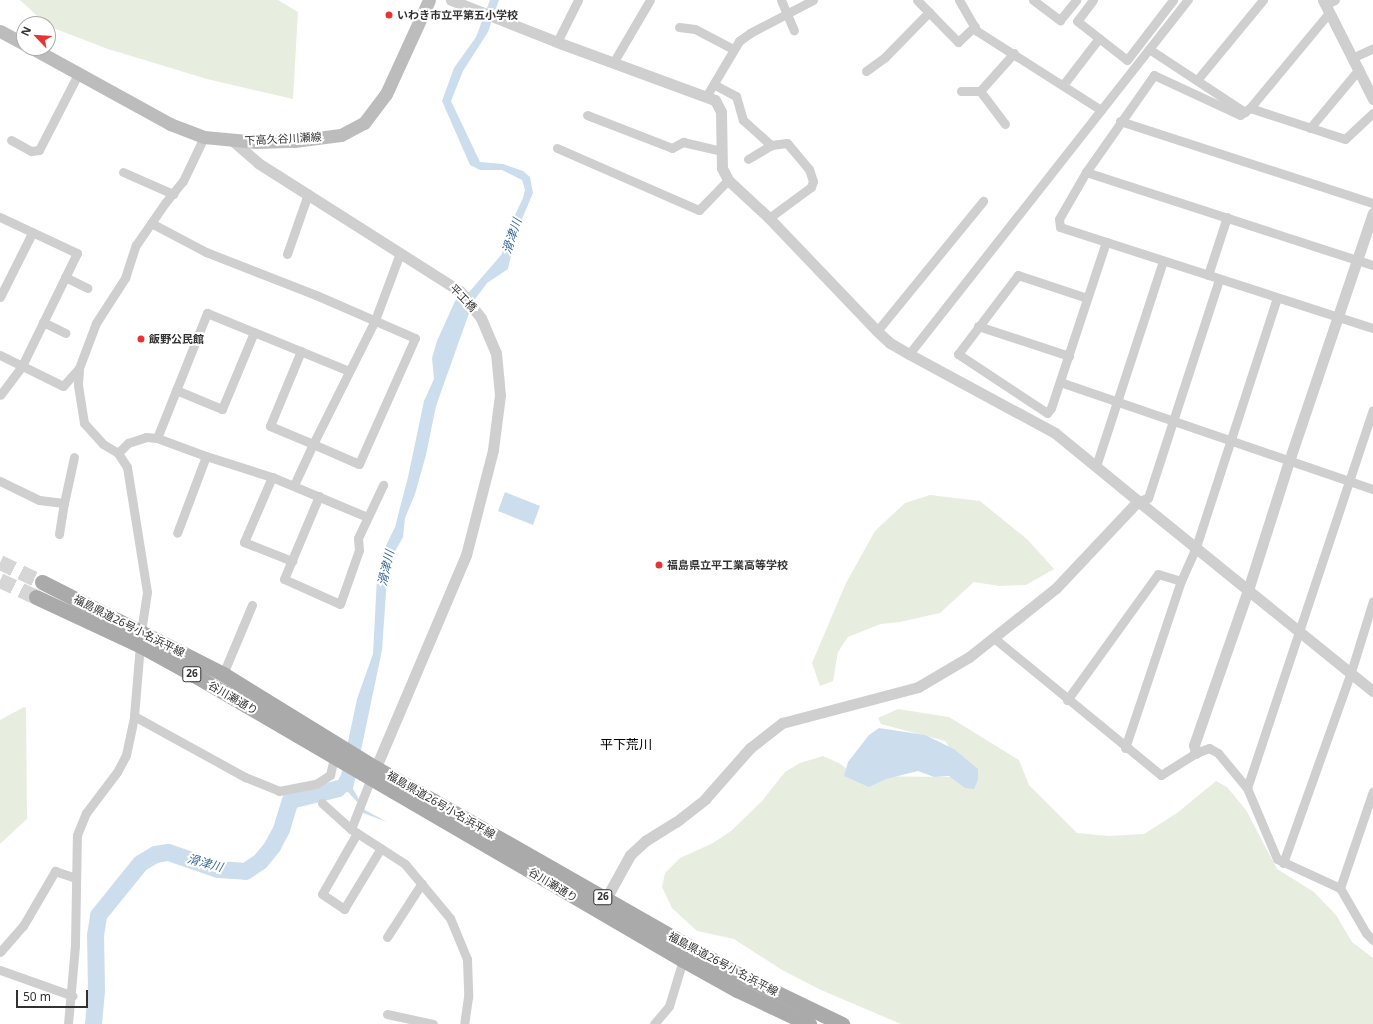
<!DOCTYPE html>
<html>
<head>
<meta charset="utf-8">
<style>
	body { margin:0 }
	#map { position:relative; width:1373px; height:1024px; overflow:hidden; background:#fff; font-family:"Noto Sans","Noto Sans JP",sans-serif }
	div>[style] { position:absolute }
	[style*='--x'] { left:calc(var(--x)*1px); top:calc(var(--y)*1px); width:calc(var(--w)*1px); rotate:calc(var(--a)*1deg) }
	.green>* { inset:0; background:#e7eee0 }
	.water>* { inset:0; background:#ccdeee }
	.river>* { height:17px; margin:-8.5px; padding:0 8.5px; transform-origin:8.5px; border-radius:8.5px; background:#ccdeee }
	.primary-tunnel>* { height:15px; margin-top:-7.5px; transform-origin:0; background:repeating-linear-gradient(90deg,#d6d6d6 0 15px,transparent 0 23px) }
	.minor>* { height:9px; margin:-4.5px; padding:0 4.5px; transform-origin:4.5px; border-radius:4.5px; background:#cfcfcf }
	.tertiary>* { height:11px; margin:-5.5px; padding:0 5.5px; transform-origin:5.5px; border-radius:5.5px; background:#cfcfcf }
	.secondary>* { height:13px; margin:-6.5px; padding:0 6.5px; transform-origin:6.5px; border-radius:6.5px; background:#bcbcbc }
	.primary>* { height:15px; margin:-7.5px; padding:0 7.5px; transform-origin:7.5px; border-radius:7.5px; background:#aaa }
	.dots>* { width:11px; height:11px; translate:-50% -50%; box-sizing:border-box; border:2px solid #fff; border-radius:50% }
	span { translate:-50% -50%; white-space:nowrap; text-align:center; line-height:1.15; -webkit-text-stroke:4px #fff; paint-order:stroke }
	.shield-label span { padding:1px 3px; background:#fff; border:1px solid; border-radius:3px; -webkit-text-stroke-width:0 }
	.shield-label { font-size:10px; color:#323232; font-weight:700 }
	.poi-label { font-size:11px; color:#323232; font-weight:700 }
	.left { translate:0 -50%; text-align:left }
	.street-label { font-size:11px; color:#323232 }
	.water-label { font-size:12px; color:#3b6d98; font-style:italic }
	.quarter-label { font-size:13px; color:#000 }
	.north { position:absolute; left:16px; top:16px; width:40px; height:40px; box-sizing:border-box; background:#fff; border:1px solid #adadad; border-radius:50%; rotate:295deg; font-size:11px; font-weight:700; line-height:16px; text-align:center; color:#323232 }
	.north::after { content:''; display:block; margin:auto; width:14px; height:18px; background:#ec3131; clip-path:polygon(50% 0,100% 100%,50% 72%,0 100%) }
	.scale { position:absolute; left:16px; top:990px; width:72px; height:18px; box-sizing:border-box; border:2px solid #323232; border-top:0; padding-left:5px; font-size:12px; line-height:14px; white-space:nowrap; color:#323232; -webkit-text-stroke:3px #fff; paint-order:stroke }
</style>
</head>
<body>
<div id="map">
	<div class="green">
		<i style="clip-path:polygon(20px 0,278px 0,298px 12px,293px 99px,207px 79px,108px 49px,48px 26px)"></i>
		<i style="clip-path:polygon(930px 495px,980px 501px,1028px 540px,1054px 569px,1026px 585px,999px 586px,974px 582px,940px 613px,900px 622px,881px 624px,848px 637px,838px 652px,833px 681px,820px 686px,812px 663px,846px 583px,875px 531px,905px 503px)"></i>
		<i style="clip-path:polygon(24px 707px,26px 708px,27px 819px,0 844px,0 720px)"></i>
		<i style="clip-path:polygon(898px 709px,949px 717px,1019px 760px,1029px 785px,1077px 833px,1109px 836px,1144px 834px,1177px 813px,1216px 781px,1227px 787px,1246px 810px,1277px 869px,1314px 892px,1336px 915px,1352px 942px,1373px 958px,1373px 1024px,901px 1024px,821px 990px,782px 970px,734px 939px,697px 931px,672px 908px,662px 887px,665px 873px,680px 858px,713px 843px,731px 831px,762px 801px,785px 772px,800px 763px,823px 756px,839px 763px,856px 776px,953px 777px,960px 763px,945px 741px,881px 724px,878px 718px)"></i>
	</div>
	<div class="water">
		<i style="clip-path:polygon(490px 0,499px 0,488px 32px,463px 71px,451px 101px,480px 162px,503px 164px,523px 171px,530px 177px,533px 193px,516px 233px,508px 269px,487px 283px,473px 302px,436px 406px,426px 455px,415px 494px,405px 518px,403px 537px,388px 564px,382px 650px,353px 789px,365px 810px,387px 822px,363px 813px,358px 803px,348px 792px,317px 798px,314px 789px,337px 782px,341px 775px,357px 699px,373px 654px,377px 577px,382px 554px,395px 527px,408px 477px,424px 401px,434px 379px,432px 358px,437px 341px,455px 301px,470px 291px,502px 254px,505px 236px,523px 198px,525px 190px,522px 180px,502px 170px,480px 170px,470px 165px,442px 101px,454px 68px,476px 37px)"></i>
		<i style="clip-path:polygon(505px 492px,540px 506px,533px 525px,498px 511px)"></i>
		<i style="clip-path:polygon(879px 728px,925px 735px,954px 749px,978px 769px,978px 780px,974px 789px,965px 788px,949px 776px,934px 777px,918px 771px,886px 779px,869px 787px,844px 776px,848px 762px,869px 735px)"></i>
	</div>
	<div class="river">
		<i style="--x:93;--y:1024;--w:34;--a:-85"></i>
		<i style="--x:96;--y:990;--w:55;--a:-91"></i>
		<i style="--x:95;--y:935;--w:20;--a:-81"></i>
		<i style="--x:98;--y:915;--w:67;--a:-51.1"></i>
		<i style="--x:140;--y:863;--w:17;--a:-31"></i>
		<i style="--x:155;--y:854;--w:13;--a:-9"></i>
		<i style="--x:168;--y:852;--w:53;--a:18.8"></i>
		<i style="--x:218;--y:869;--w:27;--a:4"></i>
		<i style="--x:245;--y:871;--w:18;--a:-34"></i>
		<i style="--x:260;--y:861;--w:19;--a:-51"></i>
		<i style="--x:272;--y:846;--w:19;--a:-62"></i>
		<i style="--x:281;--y:829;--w:30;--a:-73"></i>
		<i style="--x:290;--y:800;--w:49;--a:-14"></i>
	</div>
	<div class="primary-tunnel">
		<i style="--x:0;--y:562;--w:47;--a:25.5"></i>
		<i style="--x:0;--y:580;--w:40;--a:25"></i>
	</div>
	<div class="minor">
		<i style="--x:781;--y:0;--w:33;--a:67"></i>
		<i style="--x:917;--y:0;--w:59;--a:45.7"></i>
		<i style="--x:958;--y:42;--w:23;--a:-43"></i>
		<i style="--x:959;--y:0;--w:36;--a:60"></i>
		<i style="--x:977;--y:31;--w:147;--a:32.5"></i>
		<i style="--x:1033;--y:0;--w:34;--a:37"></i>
		<i style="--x:1060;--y:20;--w:26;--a:-51"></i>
		<i style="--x:1093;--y:0;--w:26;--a:127"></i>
		<i style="--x:1077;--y:21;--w:63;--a:38"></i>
		<i style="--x:1127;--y:60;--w:76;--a:-52.5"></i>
		<i style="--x:1325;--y:5;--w:11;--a:-27"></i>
		<i style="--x:1328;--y:14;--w:122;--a:129.7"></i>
		<i style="--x:1250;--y:108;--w:12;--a:145"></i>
		<i style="--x:1240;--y:115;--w:95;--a:-155.1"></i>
		<i style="--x:1154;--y:75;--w:118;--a:125"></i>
		<i style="--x:1086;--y:172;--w:54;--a:119.9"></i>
		<i style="--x:1059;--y:219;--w:8;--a:83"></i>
		<i style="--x:1060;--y:227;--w:329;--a:17.9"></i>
		<i style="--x:679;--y:27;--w:16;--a:7"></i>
		<i style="--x:695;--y:29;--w:43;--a:27.8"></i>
		<i style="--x:557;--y:42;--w:47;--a:-63.4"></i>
		<i style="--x:1149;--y:49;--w:115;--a:33.3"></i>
		<i style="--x:1352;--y:58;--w:23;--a:-25"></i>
		<i style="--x:613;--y:63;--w:73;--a:-59.6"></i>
		<i style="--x:866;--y:71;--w:24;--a:-36"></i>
		<i style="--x:885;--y:57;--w:63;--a:-45.6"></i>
		<i style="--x:1197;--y:80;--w:104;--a:-50.5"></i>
		<i style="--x:715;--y:85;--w:24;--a:28"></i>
		<i style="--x:736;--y:96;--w:25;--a:74"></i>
		<i style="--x:743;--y:120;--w:38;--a:42"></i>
		<i style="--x:1063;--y:85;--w:59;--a:-52.5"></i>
		<i style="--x:961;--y:91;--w:19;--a:0"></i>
		<i style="--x:707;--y:95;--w:63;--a:-59.3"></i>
		<i style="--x:739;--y:41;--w:14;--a:-36"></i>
		<i style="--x:750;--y:33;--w:71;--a:-27.6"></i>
		<i style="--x:1250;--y:108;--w:100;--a:18.1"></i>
		<i style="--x:1345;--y:139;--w:38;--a:-43"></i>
		<i style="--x:587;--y:115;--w:91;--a:21.2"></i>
		<i style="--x:672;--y:148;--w:13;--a:-29"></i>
		<i style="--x:683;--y:142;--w:39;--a:13"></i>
		<i style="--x:1120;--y:121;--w:266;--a:18"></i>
		<i style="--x:1005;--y:124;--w:41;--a:-127.1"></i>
		<i style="--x:980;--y:91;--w:51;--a:-48.2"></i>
		<i style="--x:1310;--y:128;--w:77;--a:-50.3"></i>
		<i style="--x:11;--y:140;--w:23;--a:29"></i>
		<i style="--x:31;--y:151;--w:8;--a:-7"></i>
		<i style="--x:39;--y:150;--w:85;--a:-62.8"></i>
		<i style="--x:557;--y:148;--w:155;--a:23.6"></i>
		<i style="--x:699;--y:210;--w:42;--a:-46"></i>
		<i style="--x:748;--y:159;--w:27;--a:-31"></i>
		<i style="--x:771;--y:145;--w:16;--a:-7"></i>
		<i style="--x:787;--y:143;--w:34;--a:50"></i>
		<i style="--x:809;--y:169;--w:13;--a:72"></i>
		<i style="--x:813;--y:181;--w:6;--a:108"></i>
		<i style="--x:811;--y:187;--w:52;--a:143.6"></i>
		<i style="--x:123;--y:172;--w:55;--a:23.7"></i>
		<i style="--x:1086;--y:172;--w:302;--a:18"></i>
		<i style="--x:0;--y:217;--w:85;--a:25.1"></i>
		<i style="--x:77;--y:253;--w:126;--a:116"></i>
		<i style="--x:22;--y:366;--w:36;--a:127"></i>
		<i style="--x:151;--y:223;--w:62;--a:27.8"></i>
		<i style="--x:206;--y:252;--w:118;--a:21.4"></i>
		<i style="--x:316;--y:295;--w:108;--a:23.5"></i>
		<i style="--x:415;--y:338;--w:138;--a:114"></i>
		<i style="--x:359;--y:464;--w:50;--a:-156.5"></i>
		<i style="--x:313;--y:444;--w:45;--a:114.9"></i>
		<i style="--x:287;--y:254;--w:64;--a:-70.7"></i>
		<i style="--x:1208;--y:275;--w:61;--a:-71.9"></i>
		<i style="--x:65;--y:277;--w:25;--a:26"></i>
		<i style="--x:0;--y:297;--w:72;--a:-63.4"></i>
		<i style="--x:1087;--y:298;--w:73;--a:-161.6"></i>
		<i style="--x:1018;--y:275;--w:99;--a:127.2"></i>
		<i style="--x:958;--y:354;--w:107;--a:33.5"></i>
		<i style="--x:1047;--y:413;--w:6;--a:-51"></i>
		<i style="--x:1051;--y:408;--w:175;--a:-71.7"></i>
		<i style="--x:43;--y:322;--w:25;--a:26"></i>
		<i style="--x:978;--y:326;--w:96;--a:18.2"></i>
		<i style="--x:877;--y:331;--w:168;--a:-50.8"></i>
		<i style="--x:301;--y:351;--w:81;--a:112.5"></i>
		<i style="--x:270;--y:426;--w:47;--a:22.7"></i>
		<i style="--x:313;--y:444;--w:139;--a:-63.4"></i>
		<i style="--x:375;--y:320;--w:72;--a:-69.5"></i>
		<i style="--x:909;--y:354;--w:451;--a:-51.8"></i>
		<i style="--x:0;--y:355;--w:70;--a:26.2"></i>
		<i style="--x:63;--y:386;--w:24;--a:-48"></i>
		<i style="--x:1060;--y:382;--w:331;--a:18.9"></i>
		<i style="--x:176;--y:390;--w:50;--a:22.4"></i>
		<i style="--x:222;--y:409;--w:83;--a:-67.4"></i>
		<i style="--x:157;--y:438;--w:135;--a:-68.2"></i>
		<i style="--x:207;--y:313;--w:153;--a:22.2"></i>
		<i style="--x:118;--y:453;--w:14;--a:-45"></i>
		<i style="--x:128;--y:443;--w:19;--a:-18"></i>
		<i style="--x:146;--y:437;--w:11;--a:5"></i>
		<i style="--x:157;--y:438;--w:52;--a:20.2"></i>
		<i style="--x:206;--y:456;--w:82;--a:110.6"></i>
		<i style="--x:206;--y:456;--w:69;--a:17.7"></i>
		<i style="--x:272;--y:477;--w:103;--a:22.8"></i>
		<i style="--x:1096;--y:466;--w:216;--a:-71.9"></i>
		<i style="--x:272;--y:477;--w:71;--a:113.3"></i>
		<i style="--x:244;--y:542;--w:52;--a:21.6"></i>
		<i style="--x:0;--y:481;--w:43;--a:26"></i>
		<i style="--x:39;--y:500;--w:25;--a:7"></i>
		<i style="--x:64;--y:503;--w:47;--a:-77.7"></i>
		<i style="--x:319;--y:496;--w:90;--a:112.9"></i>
		<i style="--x:284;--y:579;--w:61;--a:24.1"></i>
		<i style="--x:340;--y:604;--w:57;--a:-70.6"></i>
		<i style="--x:359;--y:550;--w:12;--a:-95"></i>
		<i style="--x:358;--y:538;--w:59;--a:-64.7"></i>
		<i style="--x:1138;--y:501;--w:10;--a:-17"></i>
		<i style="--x:1148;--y:498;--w:230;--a:-72"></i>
		<i style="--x:59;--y:534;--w:31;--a:-81"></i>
		<i style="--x:994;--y:638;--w:216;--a:39.4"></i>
		<i style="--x:1161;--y:775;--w:41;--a:-32.2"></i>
		<i style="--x:1196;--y:753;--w:14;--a:-21"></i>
		<i style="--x:1209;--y:748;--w:10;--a:29"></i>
		<i style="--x:1218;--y:753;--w:45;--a:50.4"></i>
		<i style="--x:1247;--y:788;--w:77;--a:67.1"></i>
		<i style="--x:1277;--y:859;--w:69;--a:24.7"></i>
		<i style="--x:1340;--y:888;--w:52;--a:60"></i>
		<i style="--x:1366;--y:933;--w:10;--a:45"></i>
		<i style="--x:223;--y:674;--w:75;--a:-67.2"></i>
		<i style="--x:1067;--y:700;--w:155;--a:-54.2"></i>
		<i style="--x:1158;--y:574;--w:24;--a:17"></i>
		<i style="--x:134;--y:716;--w:127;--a:28.8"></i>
		<i style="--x:245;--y:777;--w:37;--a:22"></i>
		<i style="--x:279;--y:791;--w:38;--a:-11"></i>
		<i style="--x:316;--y:784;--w:17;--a:-33"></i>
		<i style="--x:330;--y:775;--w:18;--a:-77"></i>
		<i style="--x:1125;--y:748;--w:176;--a:-71.5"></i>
		<i style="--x:1181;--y:581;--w:37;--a:-66"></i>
		<i style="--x:1196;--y:547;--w:262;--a:-72"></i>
		<i style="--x:371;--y:778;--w:55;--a:111.4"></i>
		<i style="--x:351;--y:829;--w:64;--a:32.9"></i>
		<i style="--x:405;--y:864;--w:70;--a:50.2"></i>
		<i style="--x:450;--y:918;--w:44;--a:67.5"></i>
		<i style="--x:467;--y:959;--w:38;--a:88"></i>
		<i style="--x:468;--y:997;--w:27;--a:98"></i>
		<i style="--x:1247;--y:788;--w:398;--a:-71.6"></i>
		<i style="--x:322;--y:803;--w:39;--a:42"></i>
		<i style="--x:357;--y:833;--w:70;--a:119.8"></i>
		<i style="--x:322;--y:894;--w:27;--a:34"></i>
		<i style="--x:344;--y:909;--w:71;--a:-58.8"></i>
		<i style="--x:1283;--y:863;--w:203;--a:-70.4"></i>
		<i style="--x:1351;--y:672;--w:74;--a:-72.8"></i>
		<i style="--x:1340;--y:888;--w:102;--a:-71.2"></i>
		<i style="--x:387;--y:937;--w:64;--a:-57.1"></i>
		<i style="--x:0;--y:952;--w:35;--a:-49"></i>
		<i style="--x:23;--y:926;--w:64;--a:-59.8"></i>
		<i style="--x:55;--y:871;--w:21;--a:19"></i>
		<i style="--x:0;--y:970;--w:77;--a:19.6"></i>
		<i style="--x:387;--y:1014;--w:47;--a:12.3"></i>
		<i style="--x:68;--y:1024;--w:79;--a:-84.9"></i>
		<i style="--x:75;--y:945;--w:110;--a:-89"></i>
		<i style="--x:77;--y:835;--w:24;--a:-68"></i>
		<i style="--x:86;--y:813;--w:51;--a:-52.9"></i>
		<i style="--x:117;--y:772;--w:19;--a:-62"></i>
		<i style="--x:126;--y:755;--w:40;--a:-78"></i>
		<i style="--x:134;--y:716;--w:84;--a:-85.2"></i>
		<i style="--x:141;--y:632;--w:40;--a:-81.5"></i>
		<i style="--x:147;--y:592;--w:127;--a:-99.1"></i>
		<i style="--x:127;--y:467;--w:17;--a:-123"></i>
		<i style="--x:118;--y:453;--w:17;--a:-149"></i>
		<i style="--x:103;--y:444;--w:28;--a:-132"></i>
		<i style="--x:84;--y:423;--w:39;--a:-99"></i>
		<i style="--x:78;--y:384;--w:16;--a:-86"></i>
		<i style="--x:79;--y:368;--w:48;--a:-69.3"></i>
		<i style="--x:96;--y:323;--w:54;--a:-57.2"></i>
		<i style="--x:125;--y:278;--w:35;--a:-72"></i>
		<i style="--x:136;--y:245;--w:51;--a:-55.4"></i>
		<i style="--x:165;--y:203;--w:28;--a:-51"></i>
		<i style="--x:183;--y:181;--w:49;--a:-64.5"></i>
		<i style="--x:654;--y:1024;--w:23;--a:-50"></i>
		<i style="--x:669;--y:1006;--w:48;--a:-73.1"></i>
	</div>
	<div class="tertiary">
		<i style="--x:451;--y:0;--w:114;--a:21.6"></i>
		<i style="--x:557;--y:42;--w:168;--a:20.2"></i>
		<i style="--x:715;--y:100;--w:13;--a:63"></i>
		<i style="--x:721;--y:112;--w:56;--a:89"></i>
		<i style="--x:722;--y:168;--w:13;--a:63"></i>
		<i style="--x:728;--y:180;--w:56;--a:42.8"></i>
		<i style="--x:769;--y:218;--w:156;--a:46.3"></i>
		<i style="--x:877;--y:331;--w:18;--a:43"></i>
		<i style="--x:890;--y:343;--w:22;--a:30"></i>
		<i style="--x:909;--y:354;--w:166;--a:28.4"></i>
		<i style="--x:1055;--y:433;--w:107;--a:39.3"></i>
		<i style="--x:1323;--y:0;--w:111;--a:63.2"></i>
		<i style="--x:233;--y:141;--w:33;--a:41"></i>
		<i style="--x:258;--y:163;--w:239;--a:32.4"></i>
		<i style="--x:460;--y:291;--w:34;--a:52"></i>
		<i style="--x:481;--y:318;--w:38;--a:67"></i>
		<i style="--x:496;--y:353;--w:42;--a:84.6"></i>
		<i style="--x:500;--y:395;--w:55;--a:97.3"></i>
		<i style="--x:493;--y:450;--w:108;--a:104.4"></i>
		<i style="--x:466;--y:555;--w:238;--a:113"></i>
		<i style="--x:1196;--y:753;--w:8;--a:-104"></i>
		<i style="--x:1194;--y:745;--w:164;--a:-70.8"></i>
		<i style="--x:1248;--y:590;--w:135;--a:-72.4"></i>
		<i style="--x:1289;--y:461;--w:262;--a:-71.3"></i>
		<i style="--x:603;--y:904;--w:56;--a:-61.1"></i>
		<i style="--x:630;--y:855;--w:21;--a:-43"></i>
		<i style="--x:645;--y:841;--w:36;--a:-32"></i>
		<i style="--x:676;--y:822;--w:37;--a:-38"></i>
		<i style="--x:705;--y:799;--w:68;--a:-48.6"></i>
		<i style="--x:750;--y:748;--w:41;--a:-38"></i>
		<i style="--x:782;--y:723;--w:141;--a:-14.8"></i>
		<i style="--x:918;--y:687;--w:59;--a:-30.5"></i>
		<i style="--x:969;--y:657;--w:111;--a:-38.4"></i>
		<i style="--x:1056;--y:588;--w:120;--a:-46.7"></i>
		<i style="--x:1138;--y:501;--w:302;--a:39"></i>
	</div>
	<div class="secondary">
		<i style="--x:0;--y:31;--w:27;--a:28"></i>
		<i style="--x:32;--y:48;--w:158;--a:28.8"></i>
		<i style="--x:170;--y:124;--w:36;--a:21"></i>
		<i style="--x:204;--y:137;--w:53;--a:5.4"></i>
		<i style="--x:257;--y:142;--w:37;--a:-2"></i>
		<i style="--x:294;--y:141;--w:47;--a:-7.3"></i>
		<i style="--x:341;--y:135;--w:26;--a:-28"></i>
		<i style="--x:364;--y:123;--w:36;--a:-53"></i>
		<i style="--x:386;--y:94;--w:103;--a:-65.4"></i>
	</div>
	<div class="primary">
		<i style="--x:42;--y:582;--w:203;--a:26.9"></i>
		<i style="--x:223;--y:674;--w:180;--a:31.6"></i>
		<i style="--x:376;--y:768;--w:414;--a:29.7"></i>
		<i style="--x:736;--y:973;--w:118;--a:25.7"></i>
		<i style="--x:36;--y:597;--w:116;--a:25"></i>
		<i style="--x:141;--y:646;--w:60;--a:28.7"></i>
		<i style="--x:194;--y:675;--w:566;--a:30.23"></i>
		<i style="--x:683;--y:960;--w:62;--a:29.1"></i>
		<i style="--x:737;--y:990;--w:80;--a:25.3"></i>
	</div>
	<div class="dots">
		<i style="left:389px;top:15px;background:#ec3131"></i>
		<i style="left:141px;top:339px;background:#ec3131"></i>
		<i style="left:659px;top:565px;background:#ec3131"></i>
	</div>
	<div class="shield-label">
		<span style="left:192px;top:674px">26</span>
		<span style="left:603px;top:897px">26</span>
	</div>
	<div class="poi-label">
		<span class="left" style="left:397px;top:15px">いわき市立平第五小学校</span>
		<span class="left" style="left:149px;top:339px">飯野公民館</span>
		<span class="left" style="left:667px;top:565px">福島県立平工業高等学校</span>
	</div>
	<div class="street-label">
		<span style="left:283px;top:139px;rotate:-3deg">下高久谷川瀬線</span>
		<span style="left:463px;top:298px;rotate:46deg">平工橋</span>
		<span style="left:129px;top:626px;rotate:27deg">福島県道26号小名浜平線</span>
		<span style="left:233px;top:698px;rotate:30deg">谷川瀬通り</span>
		<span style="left:441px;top:805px;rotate:30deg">福島県道26号小名浜平線</span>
		<span style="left:553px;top:885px;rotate:31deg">谷川瀬通り</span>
		<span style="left:723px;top:964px;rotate:28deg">福島県道26号小名浜平線</span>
	</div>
	<div class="water-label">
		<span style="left:512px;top:236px;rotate:-72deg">滑津川</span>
		<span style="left:386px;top:568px;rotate:-77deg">滑津川</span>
		<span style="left:205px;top:863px;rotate:15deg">滑津川</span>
	</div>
	<div class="quarter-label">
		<span style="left:626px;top:744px">平下荒川</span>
	</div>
	<div class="north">N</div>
	<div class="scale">50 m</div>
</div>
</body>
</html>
